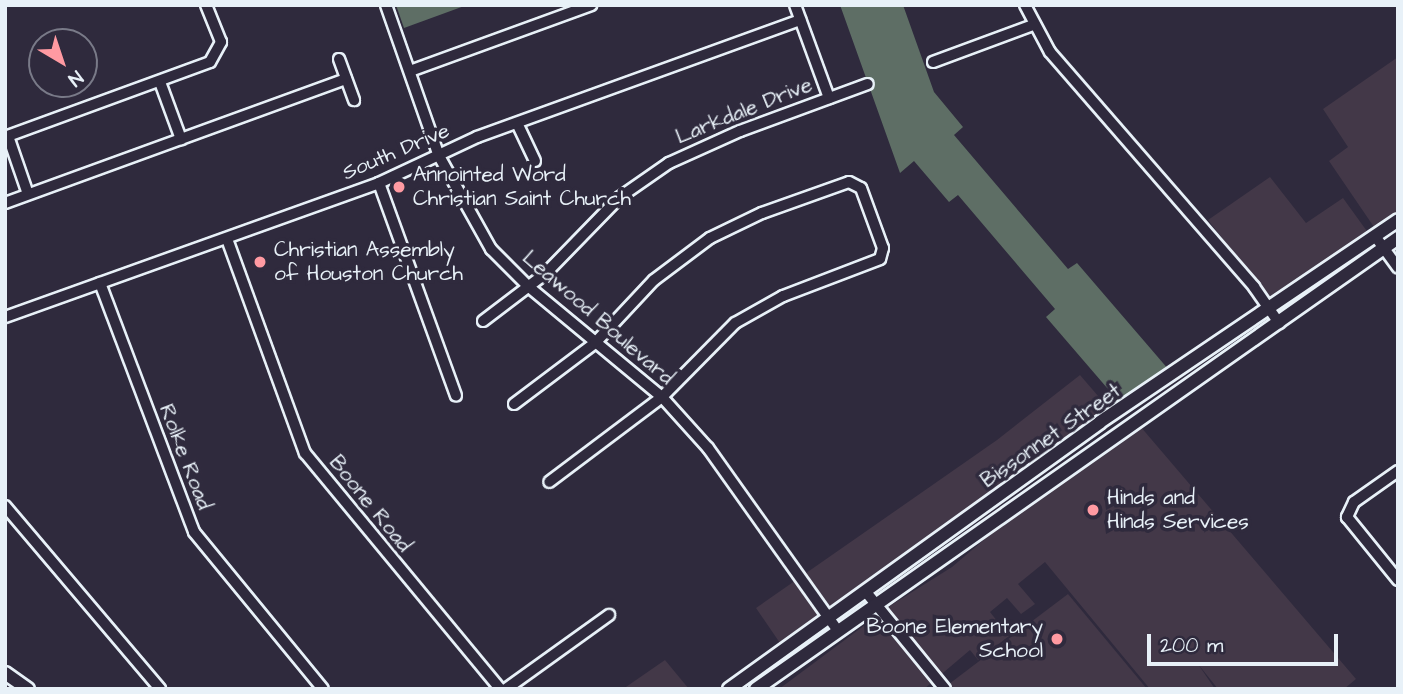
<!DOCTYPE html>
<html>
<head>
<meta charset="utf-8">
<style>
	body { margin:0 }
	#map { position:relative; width:1403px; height:694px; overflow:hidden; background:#2f2a3d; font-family:"Architects Daughter",sans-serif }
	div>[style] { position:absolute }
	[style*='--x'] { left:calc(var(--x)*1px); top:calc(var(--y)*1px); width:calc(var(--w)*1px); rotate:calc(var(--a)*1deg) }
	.built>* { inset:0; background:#433848 }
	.green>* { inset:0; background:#5e6e65 }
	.roads { filter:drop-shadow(2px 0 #e8f1f8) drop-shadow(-2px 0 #e8f1f8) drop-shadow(0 2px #e8f1f8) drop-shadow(0 -2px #e8f1f8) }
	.minor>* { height:10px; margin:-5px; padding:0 5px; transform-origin:5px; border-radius:5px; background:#2f2a3d }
	.major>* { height:12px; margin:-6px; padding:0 6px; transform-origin:6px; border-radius:6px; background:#2f2a3d }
	.dots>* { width:19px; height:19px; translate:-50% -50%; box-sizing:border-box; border:4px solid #2f2a3d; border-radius:50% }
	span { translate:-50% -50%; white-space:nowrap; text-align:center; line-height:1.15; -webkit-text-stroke:7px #2f2a3d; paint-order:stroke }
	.street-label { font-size:21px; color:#e8f1f8 }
	.poi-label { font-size:21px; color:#e8f1f8 }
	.left { translate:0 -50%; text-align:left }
	.right { translate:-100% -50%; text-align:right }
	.frame { position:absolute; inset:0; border:7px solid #e8f1f8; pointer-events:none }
	.north { position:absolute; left:28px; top:28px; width:70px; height:70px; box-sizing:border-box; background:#2f2a3d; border:2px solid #797a88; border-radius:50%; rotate:141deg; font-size:19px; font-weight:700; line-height:28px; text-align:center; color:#e8f1f8 }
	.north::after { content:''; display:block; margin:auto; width:24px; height:32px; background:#ff9aa2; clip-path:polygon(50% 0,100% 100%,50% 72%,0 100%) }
	.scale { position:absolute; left:1147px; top:634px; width:191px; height:32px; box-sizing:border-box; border:4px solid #e8f1f8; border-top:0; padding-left:9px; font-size:21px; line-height:24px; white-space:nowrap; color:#e8f1f8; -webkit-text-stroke:5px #2f2a3d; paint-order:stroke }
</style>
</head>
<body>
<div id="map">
	<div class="built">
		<i style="clip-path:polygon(1398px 57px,1398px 215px,1376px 230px,1329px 161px,1348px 147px,1323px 109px)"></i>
		<i style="clip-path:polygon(1270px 177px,1306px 223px,1343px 198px,1369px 234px,1273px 303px,1208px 220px)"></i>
		<i style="clip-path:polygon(1080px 375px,1111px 411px,782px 646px,756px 608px,997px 440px)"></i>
		<i style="clip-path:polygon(1140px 426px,1356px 679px,1344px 689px,1218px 689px,1198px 664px,1215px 689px,1150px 689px,1045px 562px,1018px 584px,1035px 604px,1021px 614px,1007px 598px,990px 612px,1009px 636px,978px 660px,970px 650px,924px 689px,779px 689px,893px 604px,952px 567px,1020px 509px)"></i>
		<i style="clip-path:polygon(1068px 594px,1147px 689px,952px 689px,949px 684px)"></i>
		<i style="clip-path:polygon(665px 660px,689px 689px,623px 689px)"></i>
	</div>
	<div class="green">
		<i style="clip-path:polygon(396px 5px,467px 5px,404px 28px)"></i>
		<i style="clip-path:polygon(840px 5px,903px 5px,934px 92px,963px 127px,954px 135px,1068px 269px,1077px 263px,1169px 370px,1120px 403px,1046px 317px,1055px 309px,958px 195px,949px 202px,914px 161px,900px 173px)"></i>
	</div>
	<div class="roads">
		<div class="minor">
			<i style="--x:386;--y:5;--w:160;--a:70.7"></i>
			<i style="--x:439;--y:156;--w:107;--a:60.8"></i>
			<i style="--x:491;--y:249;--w:54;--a:45"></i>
			<i style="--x:529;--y:287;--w:173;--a:39.6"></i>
			<i style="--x:662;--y:397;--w:69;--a:48"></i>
			<i style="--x:708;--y:448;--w:224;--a:54.6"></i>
			<i style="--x:795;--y:5;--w:99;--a:69.9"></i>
			<i style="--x:1025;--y:5;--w:53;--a:62"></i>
			<i style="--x:1050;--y:52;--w:311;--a:49"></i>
			<i style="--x:1254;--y:287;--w:44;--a:55.2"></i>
			<i style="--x:339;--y:59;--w:44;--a:69.9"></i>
			<i style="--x:933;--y:62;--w:107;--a:-20.3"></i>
			<i style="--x:410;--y:71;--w:193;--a:-20"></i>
			<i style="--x:160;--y:82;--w:61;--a:69.8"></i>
			<i style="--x:517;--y:123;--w:42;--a:64.7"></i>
			<i style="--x:8;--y:136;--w:61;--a:71"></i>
			<i style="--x:5;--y:137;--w:218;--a:-20.1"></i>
			<i style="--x:210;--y:62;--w:23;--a:-61"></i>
			<i style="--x:221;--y:42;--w:40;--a:-112"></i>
			<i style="--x:379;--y:183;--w:226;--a:70.1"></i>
			<i style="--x:5;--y:203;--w:363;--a:-20"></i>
			<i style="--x:1375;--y:236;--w:39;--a:54"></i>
			<i style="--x:227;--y:239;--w:228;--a:70"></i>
			<i style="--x:305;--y:453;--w:306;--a:50.4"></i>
			<i style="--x:100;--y:283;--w:266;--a:69.3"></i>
			<i style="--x:194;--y:532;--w:203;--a:50.6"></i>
			<i style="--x:5;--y:317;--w:397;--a:-19.7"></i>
			<i style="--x:379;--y:183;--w:108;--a:-25.1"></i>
			<i style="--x:477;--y:137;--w:344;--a:-19.9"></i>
			<i style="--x:483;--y:321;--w:78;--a:-37.2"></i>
			<i style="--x:545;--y:274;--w:107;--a:-45.8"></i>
			<i style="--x:620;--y:197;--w:60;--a:-34.8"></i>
			<i style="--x:669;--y:163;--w:78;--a:-24.3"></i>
			<i style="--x:740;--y:131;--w:136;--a:-20.2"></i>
			<i style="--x:514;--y:404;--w:101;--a:-37"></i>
			<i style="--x:595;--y:343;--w:86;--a:-46.9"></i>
			<i style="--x:654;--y:280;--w:70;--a:-36.9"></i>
			<i style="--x:710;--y:238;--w:58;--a:-25.7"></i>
			<i style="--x:762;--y:213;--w:92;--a:-19.6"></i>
			<i style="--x:849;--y:182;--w:13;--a:27"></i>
			<i style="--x:861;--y:188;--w:64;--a:69.9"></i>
			<i style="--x:883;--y:248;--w:11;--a:105"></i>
			<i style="--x:880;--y:259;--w:104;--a:159.1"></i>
			<i style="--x:783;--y:296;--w:55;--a:150.6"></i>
			<i style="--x:735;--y:323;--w:104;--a:134.6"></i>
			<i style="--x:662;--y:397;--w:141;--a:143"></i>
			<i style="--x:1398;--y:471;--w:54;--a:144.8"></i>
			<i style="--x:1354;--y:502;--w:17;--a:115"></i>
			<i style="--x:1347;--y:517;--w:81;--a:51"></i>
			<i style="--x:5;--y:506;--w:240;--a:49.7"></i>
			<i style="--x:866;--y:592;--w:125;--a:50.8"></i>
			<i style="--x:506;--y:689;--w:127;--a:-35.7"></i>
		</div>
		<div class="major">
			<i style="--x:5;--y:673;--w:28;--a:35"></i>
			<i style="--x:729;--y:689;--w:457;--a:-35.7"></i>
			<i style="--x:1100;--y:422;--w:360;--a:-34.1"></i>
			<i style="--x:756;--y:689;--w:785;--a:-35.09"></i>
		</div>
	</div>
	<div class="dots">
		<i style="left:399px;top:187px;background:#ff9aa2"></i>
		<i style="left:260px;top:262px;background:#ff9aa2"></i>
		<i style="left:1093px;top:510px;background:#ff9aa2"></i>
		<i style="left:1057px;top:639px;background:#ff9aa2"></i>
	</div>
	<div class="street-label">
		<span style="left:744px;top:111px;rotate:-22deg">Larkdale Drive</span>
		<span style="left:396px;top:152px;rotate:-23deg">South Drive</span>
		<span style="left:598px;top:318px;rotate:41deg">Leawood Boulevard</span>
		<span style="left:1051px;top:436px;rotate:-35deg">Bissonnet Street</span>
		<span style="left:185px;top:457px;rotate:69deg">Rolke Road</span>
		<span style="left:370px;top:504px;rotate:51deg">Boone Road</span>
	</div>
	<div class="poi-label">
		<span class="left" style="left:413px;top:187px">Annointed Word<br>Christian Saint Church</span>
		<span class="left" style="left:274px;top:262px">Christian Assembly<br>of Houston Church</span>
		<span class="left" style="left:1107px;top:510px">Hinds and<br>Hinds Services</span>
		<span class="right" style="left:1043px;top:639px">Boone Elementary<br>School</span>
	</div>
	<div class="frame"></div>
	<div class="north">N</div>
	<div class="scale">200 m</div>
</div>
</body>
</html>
